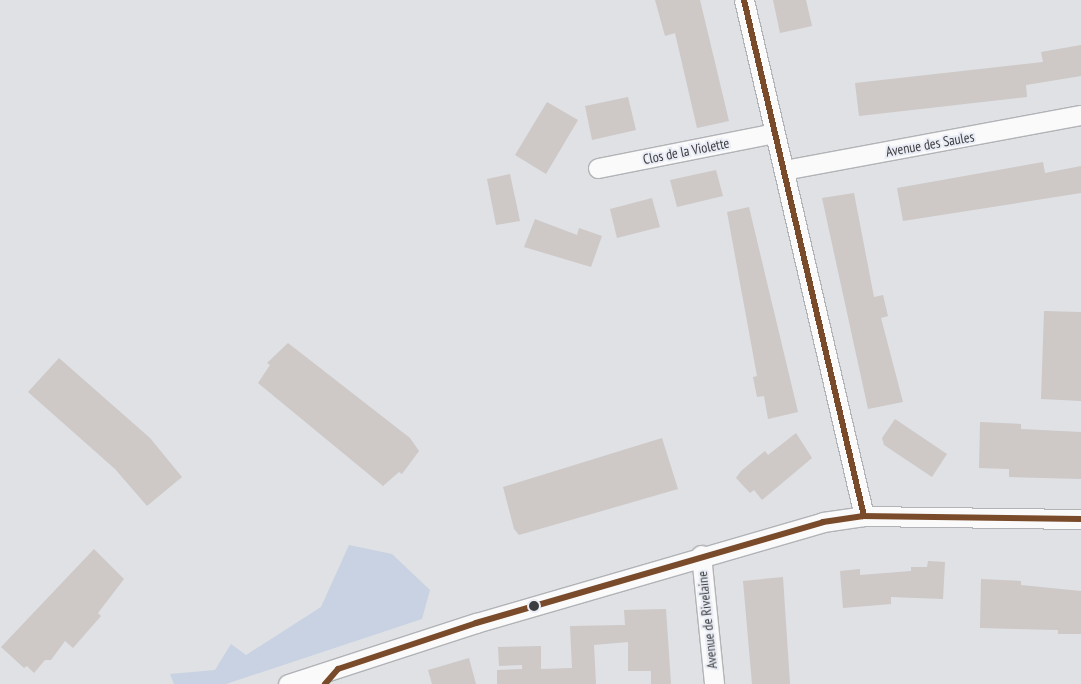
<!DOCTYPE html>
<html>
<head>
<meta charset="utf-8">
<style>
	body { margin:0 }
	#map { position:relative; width:1081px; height:684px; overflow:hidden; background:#dfe1e4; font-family:"PT Sans Narrow",sans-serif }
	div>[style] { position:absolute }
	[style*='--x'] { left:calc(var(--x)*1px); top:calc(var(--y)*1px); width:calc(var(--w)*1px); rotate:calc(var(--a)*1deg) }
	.green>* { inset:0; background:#c9d2e2 }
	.building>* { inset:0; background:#cec8c7 }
	.roads { filter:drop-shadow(1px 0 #b1b3b6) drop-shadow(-1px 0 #b1b3b6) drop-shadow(0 1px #b1b3b6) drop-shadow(0 -1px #b1b3b6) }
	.minor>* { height:19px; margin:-9.5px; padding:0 9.5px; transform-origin:9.5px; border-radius:9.5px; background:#fafafb }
	.bus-1>* { height:6px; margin:-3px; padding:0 3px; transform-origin:3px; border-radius:3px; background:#7a4b2a }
	.dots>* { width:14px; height:14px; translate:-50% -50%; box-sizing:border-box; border:2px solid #eaedf5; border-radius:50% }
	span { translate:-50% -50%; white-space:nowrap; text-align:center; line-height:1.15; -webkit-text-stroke:4px #eaedf5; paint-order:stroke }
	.street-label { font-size:14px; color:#3c3d40 }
</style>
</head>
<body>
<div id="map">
	<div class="green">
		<i style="clip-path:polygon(349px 545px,392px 554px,430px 590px,422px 619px,226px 684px,174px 684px,170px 674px,215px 670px,231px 644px,246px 655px,321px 607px)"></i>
	</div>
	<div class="building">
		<i style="clip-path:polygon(655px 0,700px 0,729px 121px,697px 128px,675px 33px,665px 36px)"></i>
		<i style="clip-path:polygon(773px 0,806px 0,812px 26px,780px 33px)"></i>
		<i style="clip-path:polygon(1081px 45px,1081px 76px,1026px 85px,1027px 97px,859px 116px,855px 83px,1043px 62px,1041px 52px)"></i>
		<i style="clip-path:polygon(628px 97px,636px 130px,592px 140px,585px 106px)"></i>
		<i style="clip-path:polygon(547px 102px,578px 120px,546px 174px,515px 155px)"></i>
		<i style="clip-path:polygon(1043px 162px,1045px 173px,1081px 166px,1081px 193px,903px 221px,897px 188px)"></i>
		<i style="clip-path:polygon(716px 170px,723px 196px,677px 207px,670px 180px)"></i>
		<i style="clip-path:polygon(510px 174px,520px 221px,496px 225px,487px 179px)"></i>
		<i style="clip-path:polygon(854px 193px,874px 297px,883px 295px,888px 316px,881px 318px,903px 402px,868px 409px,822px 198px)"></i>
		<i style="clip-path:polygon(652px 198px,660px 227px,617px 238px,610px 209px)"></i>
		<i style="clip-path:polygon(749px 207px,798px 412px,768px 419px,764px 396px,757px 397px,753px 377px,757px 376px,727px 212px)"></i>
		<i style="clip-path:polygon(535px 219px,577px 235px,579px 228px,602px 236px,591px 267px,524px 247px)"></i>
		<i style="clip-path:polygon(1044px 311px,1081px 312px,1081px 401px,1041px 399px)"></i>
		<i style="clip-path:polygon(288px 343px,410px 438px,419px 451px,402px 474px,399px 472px,383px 486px,258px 383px,270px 365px,267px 363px)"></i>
		<i style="clip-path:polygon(59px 358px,150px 438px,182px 477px,147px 506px,115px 469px,28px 392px)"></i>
		<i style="clip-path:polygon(895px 419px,947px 454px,932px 477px,884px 445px,882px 438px)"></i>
		<i style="clip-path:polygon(980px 422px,1021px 424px,1021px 429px,1081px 432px,1081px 479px,1009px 477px,1009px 469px,979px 468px)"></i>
		<i style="clip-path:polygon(796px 433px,812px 458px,762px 500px,754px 490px,750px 493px,736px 478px,741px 471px,765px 451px,768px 455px)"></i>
		<i style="clip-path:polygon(662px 438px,678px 489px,519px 535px,514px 529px,503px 487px)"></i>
		<i style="clip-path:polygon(94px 549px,124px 579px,98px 613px,101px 616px,73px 648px,65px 641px,51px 660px,45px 660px,34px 673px,27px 666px,24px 668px,1px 647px)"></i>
		<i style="clip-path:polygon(928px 561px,945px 562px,943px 599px,891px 597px,891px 604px,843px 608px,840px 571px,860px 569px,860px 575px,911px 571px,911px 567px,927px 567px)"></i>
		<i style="clip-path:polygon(783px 577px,790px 684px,752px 684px,743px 581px)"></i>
		<i style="clip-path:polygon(981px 579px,1021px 581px,1021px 585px,1081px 591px,1081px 634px,1058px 634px,1058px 630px,980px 628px)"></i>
		<i style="clip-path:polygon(666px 609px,671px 684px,651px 684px,651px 671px,628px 671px,628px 642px,594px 645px,596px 684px,497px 684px,497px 670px,522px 669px,522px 665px,499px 666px,498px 647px,541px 646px,541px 669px,572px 668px,570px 626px,625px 625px,624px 610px)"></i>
		<i style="clip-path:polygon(469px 658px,476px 684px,432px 684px,428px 670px)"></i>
	</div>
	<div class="roads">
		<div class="minor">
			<i style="--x:744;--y:0;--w:530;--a:76.91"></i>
			<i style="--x:598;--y:168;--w:180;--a:-11.2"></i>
			<i style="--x:784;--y:170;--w:302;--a:-10.5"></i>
			<i style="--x:701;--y:555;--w:130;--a:84.2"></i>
			<i style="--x:288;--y:684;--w:198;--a:-18"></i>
			<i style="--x:476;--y:623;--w:361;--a:-16.2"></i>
			<i style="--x:823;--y:522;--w:41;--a:-8.3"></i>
			<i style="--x:864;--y:516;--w:217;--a:0.8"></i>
		</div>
	</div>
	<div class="bus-1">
		<i style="--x:744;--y:0;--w:530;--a:76.91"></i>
		<i style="--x:325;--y:684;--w:20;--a:-49"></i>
		<i style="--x:338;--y:669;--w:145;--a:-18.4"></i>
		<i style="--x:476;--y:623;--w:361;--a:-16.2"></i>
		<i style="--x:823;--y:522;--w:41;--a:-8.3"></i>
		<i style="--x:864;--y:516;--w:217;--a:0.8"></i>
	</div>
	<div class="dots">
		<i style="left:534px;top:606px;background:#3c3d40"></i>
	</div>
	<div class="street-label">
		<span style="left:930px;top:144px;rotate:-10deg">Avenue des Saules</span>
		<span style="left:686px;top:151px;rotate:-11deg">Clos de la Violette</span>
		<span style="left:707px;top:620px;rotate:-96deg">Avenue de Rivelaine</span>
	</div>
</div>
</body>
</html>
